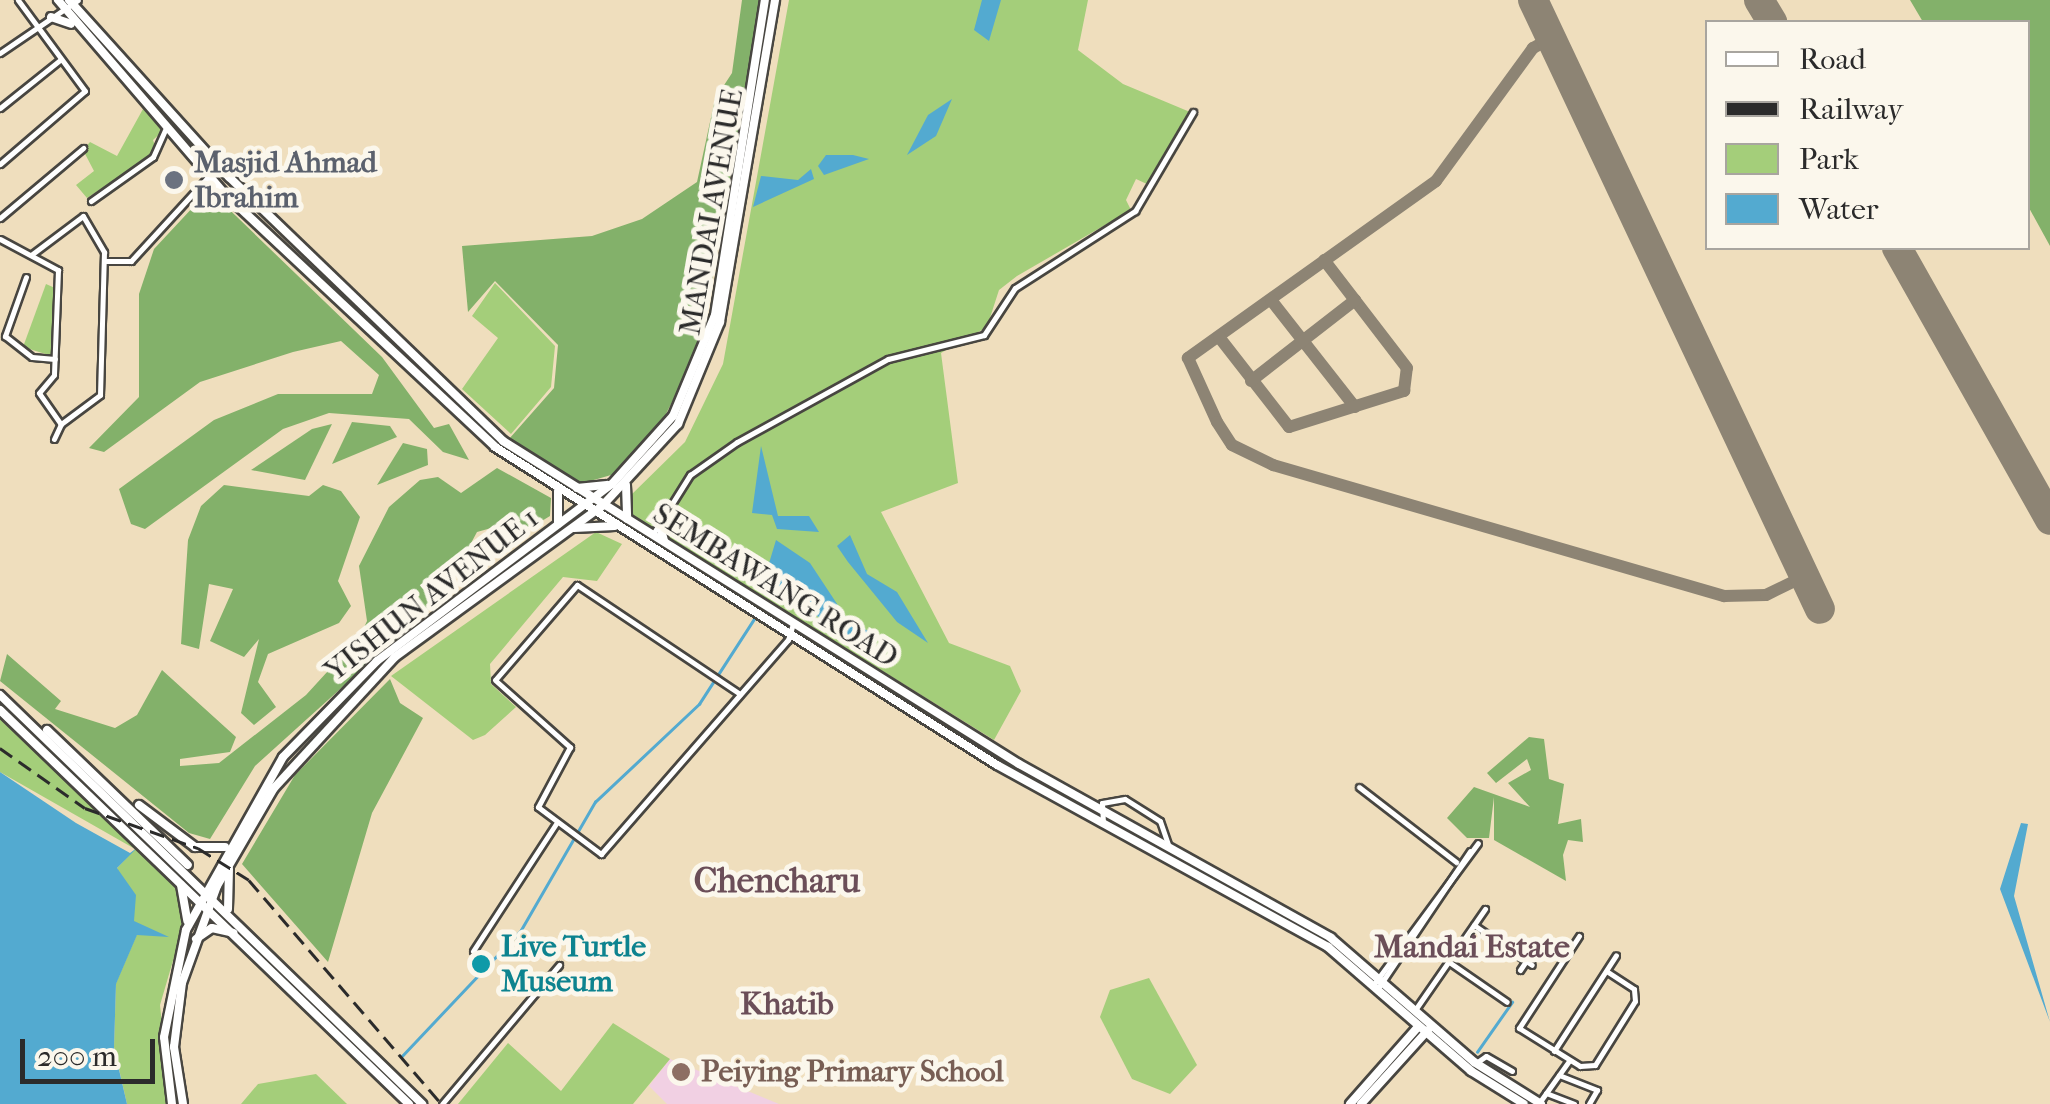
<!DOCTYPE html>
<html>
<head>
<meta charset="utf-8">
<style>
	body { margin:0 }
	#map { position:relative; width:2050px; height:1104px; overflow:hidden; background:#efdebd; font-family:"IM FELL French Canon",serif }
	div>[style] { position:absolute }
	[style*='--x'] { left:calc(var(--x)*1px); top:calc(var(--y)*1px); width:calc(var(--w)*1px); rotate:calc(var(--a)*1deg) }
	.built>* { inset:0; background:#f1d0e3 }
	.green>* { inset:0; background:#a4ce7a }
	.forest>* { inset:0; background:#83b16a }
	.water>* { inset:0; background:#53aad0 }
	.stream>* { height:2.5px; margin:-1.25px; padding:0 1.25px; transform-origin:1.25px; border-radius:1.25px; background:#53aad0 }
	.taxiway>* { height:12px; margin:-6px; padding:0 6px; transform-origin:6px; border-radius:6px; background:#8d8474 }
	.runway>* { height:30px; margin:-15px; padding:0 15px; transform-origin:15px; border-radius:15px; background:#8d8474 }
	.roads { filter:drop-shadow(2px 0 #484641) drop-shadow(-2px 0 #484641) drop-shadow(0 2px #484641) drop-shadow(0 -2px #484641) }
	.minor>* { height:5px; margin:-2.5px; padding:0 2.5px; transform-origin:2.5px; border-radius:2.5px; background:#fff }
	.major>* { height:8px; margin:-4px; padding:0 4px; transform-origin:4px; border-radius:4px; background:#fff }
	.rail>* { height:2.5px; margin-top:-1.25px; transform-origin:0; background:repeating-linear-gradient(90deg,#2b2b2b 0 15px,transparent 0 23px) }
	.dots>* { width:28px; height:28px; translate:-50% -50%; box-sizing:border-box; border:5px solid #fbf7ec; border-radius:50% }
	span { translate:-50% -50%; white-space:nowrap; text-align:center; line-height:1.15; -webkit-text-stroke:10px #fbf7ec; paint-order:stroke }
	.worship-label { font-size:30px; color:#5b616d; font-weight:700 }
	.left { translate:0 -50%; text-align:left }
	.street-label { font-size:30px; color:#2b2b2b }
	.culture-label { font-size:30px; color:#0d838f; font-weight:700 }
	.education-label { font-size:30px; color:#785e54; font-weight:700 }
	.neighbourhood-label { font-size:32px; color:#6b4e58; font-weight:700 }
	.quarter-label { font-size:35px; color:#6b4e58; font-weight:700 }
	.legend { position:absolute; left:1705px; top:20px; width:325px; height:230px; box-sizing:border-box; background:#fbf7ec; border:2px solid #a8a59f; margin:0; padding:12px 18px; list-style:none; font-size:30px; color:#2b2b2b }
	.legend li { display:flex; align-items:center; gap:20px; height:50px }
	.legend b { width:50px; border:2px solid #a8a59f }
	.scale { position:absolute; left:20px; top:1039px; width:135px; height:45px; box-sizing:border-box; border:5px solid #2b2b2b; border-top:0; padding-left:12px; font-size:30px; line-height:35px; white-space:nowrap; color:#2b2b2b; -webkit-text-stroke:8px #fbf7ec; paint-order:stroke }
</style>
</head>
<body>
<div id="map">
	<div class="built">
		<i style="clip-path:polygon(670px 1059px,779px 1104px,667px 1104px,649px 1086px)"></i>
	</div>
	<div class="green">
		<i style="clip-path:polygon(789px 0,1088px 0,1078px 50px,1123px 84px,1190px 112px,1149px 185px,1136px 179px,1126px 200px,1131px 210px,1017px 276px,999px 290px,987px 327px,941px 353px,958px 483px,881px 512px,949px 643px,1010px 666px,1021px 691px,994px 740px,630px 515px,628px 498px,685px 442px,723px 364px)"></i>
		<i style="clip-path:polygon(143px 109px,166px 128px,153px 140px,157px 152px,87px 198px,76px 185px,94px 171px,83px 150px,90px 142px,117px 156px)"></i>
		<i style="clip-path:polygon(495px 283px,555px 346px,551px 387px,511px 434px,462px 389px,498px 338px,472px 316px)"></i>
		<i style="clip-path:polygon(46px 284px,55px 288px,52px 356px,23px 347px)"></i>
		<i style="clip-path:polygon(596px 532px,622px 544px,597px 581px,563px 577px,490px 664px,491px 684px,516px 707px,485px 735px,473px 740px,391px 676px)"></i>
		<i style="clip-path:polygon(0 716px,192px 896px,160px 1005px,170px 1104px,127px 1104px,114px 1047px,116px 983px,137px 934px,117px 868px,135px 849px,0 772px)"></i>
		<i style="clip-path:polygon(1149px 978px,1197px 1065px,1170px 1094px,1132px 1079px,1100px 1017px,1110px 990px)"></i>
		<i style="clip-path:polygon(613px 1023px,670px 1059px,633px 1104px,458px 1104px,508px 1043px,561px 1091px)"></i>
		<i style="clip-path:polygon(316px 1074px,347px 1104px,241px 1104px,258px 1084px)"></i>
	</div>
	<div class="forest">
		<i style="clip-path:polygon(742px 0,761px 0,701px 344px,660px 426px,618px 473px,580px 484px,509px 439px,554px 388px,558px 345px,495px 281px,468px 312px,462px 246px,592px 236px,642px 219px,697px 182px,715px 99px,732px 73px)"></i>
		<i style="clip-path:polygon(1910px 0,2050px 0,2050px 246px,2028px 206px,2028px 22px,1923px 22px)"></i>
		<i style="clip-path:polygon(209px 190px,382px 357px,434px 428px,449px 424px,469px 460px,443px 452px,409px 419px,329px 413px,283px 429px,145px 529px,131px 524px,119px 489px,214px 420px,278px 394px,372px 394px,379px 375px,341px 341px,293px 352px,200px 382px,104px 452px,89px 448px,139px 397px,139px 294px,154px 249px)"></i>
		<i style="clip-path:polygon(352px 422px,390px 426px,397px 437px,332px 464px)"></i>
		<i style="clip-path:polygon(332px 424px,305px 480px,251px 470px,312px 429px)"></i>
		<i style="clip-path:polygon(403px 443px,427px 449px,428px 465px,377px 485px)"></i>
		<i style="clip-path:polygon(497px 468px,551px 498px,550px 516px,517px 536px,502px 525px,477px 532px,442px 597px,255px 766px,210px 839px,189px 833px,0 681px,7px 654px,61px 701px,55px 709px,115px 728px,137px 715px,162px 670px,236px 737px,230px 752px,180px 759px,180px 766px,219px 763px,306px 695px,360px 636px,367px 621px,359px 566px,389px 507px,420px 480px,438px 477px,461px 493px)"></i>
		<i style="clip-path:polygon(323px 485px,341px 491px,360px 517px,338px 581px,351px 606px,339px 623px,268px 654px,258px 682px,276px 707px,254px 725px,241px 713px,259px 639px,244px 657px,210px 641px,233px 589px,209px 584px,199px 649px,181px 644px,188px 540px,201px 506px,224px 485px,309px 496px)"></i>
		<i style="clip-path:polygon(390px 679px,400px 703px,423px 718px,372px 813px,328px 962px,242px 864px,295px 775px)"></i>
		<i style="clip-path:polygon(1529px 737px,1544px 739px,1549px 779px,1564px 784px,1558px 824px,1581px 819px,1583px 842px,1568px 840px,1563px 855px,1566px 881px,1494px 840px,1494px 797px,1489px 838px,1467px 838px,1447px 818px,1474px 787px,1530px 807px,1508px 783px,1531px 770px,1527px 759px,1496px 783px,1487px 773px)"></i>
	</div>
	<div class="water">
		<i style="clip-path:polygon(982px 0,1001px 0,989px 41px,974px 30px)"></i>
		<i style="clip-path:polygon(952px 99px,936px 136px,907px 155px,928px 115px)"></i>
		<i style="clip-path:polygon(826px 155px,853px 155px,869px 159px,824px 175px,818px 166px)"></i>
		<i style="clip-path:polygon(811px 169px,814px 179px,753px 207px,761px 176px,798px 180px)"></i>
		<i style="clip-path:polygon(761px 446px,778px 516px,809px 516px,819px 532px,777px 529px,772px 515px,752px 513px)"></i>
		<i style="clip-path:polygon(850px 535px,867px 574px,897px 592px,928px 643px,897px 622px,848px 562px,837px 546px)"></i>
		<i style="clip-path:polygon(776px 540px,810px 563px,849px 622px,873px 633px,873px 654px,764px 580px)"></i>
		<i style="clip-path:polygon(0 772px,76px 823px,130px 853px,137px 848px,117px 868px,136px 895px,134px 921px,169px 937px,137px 935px,116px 984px,114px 1048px,127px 1104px,0 1104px)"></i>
		<i style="clip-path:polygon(2021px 823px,2028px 824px,2014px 896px,2050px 1022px,2000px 889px)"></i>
	</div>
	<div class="stream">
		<i style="--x:1477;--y:1052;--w:61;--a:-55"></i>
		<i style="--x:401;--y:1057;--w:175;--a:-46.6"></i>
		<i style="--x:521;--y:930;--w:148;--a:-60"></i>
		<i style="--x:595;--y:802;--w:143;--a:-43.3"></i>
		<i style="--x:699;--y:704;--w:101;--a:-57.1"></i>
	</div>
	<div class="taxiway">
		<i style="--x:1551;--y:38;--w:21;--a:151"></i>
		<i style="--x:1533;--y:48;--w:165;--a:126.1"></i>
		<i style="--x:1436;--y:181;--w:305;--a:144.5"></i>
		<i style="--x:1188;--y:358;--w:70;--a:65.6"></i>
		<i style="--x:1217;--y:422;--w:27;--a:57"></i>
		<i style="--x:1232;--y:445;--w:46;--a:26"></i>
		<i style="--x:1273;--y:465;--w:470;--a:16.2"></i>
		<i style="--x:1724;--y:596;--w:42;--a:-1.4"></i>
		<i style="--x:1766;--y:595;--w:43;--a:-26"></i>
		<i style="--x:1271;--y:300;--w:136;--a:51.9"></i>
		<i style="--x:1219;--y:337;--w:114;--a:52.1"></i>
		<i style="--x:1289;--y:427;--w:121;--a:-17.4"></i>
		<i style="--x:1404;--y:391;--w:23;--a:-83"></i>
		<i style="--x:1407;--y:368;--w:136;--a:-127.5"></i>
		<i style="--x:1251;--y:381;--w:132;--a:-37.9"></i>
	</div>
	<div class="runway">
		<i style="--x:1533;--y:0;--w:673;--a:64.77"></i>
		<i style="--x:1759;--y:0;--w:26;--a:59"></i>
		<i style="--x:1897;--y:248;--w:312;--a:60.6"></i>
	</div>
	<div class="roads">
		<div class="minor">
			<i style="--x:0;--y:53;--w:94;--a:-34.2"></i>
			<i style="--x:0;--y:108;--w:77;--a:-38.7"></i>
			<i style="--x:0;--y:164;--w:112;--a:-40.7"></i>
			<i style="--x:85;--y:91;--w:113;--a:-126.4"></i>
			<i style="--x:91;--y:201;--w:76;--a:-35.4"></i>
			<i style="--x:153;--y:157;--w:32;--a:-66"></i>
			<i style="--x:0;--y:218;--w:109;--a:-40.1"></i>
			<i style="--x:0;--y:239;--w:66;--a:28.1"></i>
			<i style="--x:58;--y:270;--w:105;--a:92.2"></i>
			<i style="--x:54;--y:375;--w:23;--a:130"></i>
			<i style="--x:39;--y:393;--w:38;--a:55"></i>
			<i style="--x:31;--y:255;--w:65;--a:-36.9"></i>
			<i style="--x:83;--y:216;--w:42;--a:59.7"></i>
			<i style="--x:104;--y:252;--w:143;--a:91.6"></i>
			<i style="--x:100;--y:395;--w:49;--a:143.4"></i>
			<i style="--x:104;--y:261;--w:27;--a:0"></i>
			<i style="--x:131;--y:261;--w:114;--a:-47.5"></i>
			<i style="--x:26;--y:277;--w:63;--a:109.6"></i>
			<i style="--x:5;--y:336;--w:34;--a:38"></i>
			<i style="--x:32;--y:357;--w:23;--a:5"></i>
			<i style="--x:54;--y:439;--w:17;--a:-65"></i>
			<i style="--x:653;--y:534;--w:70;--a:-57.9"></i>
			<i style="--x:690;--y:475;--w:57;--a:-35.1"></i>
			<i style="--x:737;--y:442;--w:172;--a:-28.8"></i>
			<i style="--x:888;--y:359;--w:99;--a:-14"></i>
			<i style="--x:984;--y:335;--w:56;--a:-56.6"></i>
			<i style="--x:1015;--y:288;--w:143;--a:-32.7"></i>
			<i style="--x:1135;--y:211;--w:115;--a:-59.6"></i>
			<i style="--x:740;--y:694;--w:196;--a:-146.2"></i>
			<i style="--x:577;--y:585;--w:125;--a:130.8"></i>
			<i style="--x:495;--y:680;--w:101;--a:41.8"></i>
			<i style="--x:570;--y:747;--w:68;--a:118.1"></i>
			<i style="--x:538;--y:807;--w:79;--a:36.7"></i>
			<i style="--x:601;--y:854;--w:284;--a:-48.9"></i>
			<i style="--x:788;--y:640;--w:17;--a:-73"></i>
			<i style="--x:1359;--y:787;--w:123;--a:37.7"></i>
			<i style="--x:1103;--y:823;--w:20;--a:-93"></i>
			<i style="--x:1102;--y:803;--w:23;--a:-10"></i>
			<i style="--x:1125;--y:799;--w:41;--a:32.2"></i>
			<i style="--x:1160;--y:821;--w:24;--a:71"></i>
			<i style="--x:1474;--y:925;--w:70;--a:34.6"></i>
			<i style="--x:1579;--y:936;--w:110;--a:123.1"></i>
			<i style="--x:1519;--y:1028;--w:72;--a:31.9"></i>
			<i style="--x:1580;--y:1066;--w:15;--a:-4"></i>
			<i style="--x:1595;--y:1065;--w:75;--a:-58"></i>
			<i style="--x:1635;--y:1001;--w:12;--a:-95"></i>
			<i style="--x:1634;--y:989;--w:33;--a:-147"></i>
			<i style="--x:473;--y:951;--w:154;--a:-56.9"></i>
			<i style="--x:1449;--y:962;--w:70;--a:34.6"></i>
			<i style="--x:1520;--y:970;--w:11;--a:-56"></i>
			<i style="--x:1374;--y:984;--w:175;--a:-53.6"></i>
			<i style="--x:1378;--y:988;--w:165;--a:-56.1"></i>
			<i style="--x:1415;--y:1010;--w:123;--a:-55.3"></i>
			<i style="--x:1554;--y:1051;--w:114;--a:-57.1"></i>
			<i style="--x:1476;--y:1063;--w:12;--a:-35"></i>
			<i style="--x:1486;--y:1056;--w:30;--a:30"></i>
			<i style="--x:1559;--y:1075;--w:41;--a:21.5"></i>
			<i style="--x:1597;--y:1090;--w:16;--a:120"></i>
			<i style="--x:1546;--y:1093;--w:30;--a:21"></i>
			<i style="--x:1539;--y:1103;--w:52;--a:-54.5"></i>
			<i style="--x:442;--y:1104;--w:182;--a:-49.9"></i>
		</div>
		<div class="major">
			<i style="--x:58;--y:0;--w:255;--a:49.3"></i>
			<i style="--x:224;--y:193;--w:371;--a:43.1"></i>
			<i style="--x:495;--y:447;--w:594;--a:32.35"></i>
			<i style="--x:997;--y:765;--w:378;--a:28.8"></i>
			<i style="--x:1328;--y:947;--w:189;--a:40.9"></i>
			<i style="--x:1471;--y:1071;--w:62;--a:31.9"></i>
			<i style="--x:69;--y:0;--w:239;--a:47.9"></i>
			<i style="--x:229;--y:177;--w:380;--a:43.9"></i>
			<i style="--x:503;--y:441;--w:609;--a:32.05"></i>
			<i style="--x:1019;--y:764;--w:357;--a:29.1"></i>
			<i style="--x:1331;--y:938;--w:189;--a:40.9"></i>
			<i style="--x:1474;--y:1062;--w:79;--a:32.1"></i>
			<i style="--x:51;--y:17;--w:21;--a:19"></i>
			<i style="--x:626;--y:485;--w:34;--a:88"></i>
			<i style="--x:577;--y:488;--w:30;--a:-6"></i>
			<i style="--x:659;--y:522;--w:20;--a:75"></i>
			<i style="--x:558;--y:524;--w:33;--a:-90"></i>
			<i style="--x:574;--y:528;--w:41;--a:-2.8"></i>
			<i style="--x:0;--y:695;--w:588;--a:44.1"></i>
			<i style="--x:0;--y:710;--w:568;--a:43.93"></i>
			<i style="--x:47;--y:730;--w:195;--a:43.8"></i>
			<i style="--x:139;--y:805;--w:70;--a:36.9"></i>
			<i style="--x:195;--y:847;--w:30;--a:0"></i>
			<i style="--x:181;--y:885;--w:36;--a:80"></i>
			<i style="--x:228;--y:909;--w:40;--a:-88.6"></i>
			<i style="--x:196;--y:939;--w:19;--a:-35"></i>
			<i style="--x:212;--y:928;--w:22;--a:13"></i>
			<i style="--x:172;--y:1104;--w:67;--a:-96.8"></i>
			<i style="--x:164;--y:1037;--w:109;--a:-78.4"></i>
			<i style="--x:186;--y:930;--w:198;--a:-60.7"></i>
			<i style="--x:283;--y:757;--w:134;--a:-45.6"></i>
			<i style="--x:377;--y:661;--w:294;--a:-37"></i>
			<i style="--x:612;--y:484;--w:91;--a:-48.1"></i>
			<i style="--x:673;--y:416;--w:109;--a:-67.4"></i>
			<i style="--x:715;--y:315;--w:319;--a:-81"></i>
			<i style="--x:183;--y:1104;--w:58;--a:-99"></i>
			<i style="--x:174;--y:1047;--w:64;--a:-82.9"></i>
			<i style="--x:182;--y:983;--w:103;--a:-70.2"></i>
			<i style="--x:217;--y:886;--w:113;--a:-59.8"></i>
			<i style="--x:274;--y:788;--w:178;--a:-47.3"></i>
			<i style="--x:395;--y:657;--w:256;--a:-36.1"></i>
			<i style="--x:602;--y:506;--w:112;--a:-47.2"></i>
			<i style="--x:678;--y:424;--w:110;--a:-67.6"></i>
			<i style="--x:720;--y:322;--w:327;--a:-80.3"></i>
			<i style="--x:1350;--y:1104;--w:103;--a:-48.6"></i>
			<i style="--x:1361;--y:1104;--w:100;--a:-47.8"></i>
		</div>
	</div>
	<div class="rail">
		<i style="--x:0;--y:748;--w:104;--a:35.2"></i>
		<i style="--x:85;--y:808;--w:120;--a:19.5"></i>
		<i style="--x:198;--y:848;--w:60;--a:32.1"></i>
		<i style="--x:249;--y:880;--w:296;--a:49.3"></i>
	</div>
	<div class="dots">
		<i style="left:174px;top:180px;background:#6b7280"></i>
		<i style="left:481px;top:964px;background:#0f9aa8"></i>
		<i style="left:681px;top:1072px;background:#8d6e63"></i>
	</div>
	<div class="worship-label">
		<span class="left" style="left:194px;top:180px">Masjid Ahmad<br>Ibrahim</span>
	</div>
	<div class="street-label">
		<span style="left:712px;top:212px;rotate:-80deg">MANDAI AVENUE</span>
		<span style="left:775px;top:586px;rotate:32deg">SEMBAWANG ROAD</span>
		<span style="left:432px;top:595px;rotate:-38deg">YISHUN AVENUE 1</span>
	</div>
	<div class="culture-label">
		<span class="left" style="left:501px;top:964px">Live Turtle<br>Museum</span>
	</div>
	<div class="education-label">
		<span class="left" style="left:701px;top:1072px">Peiying Primary School</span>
	</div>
	<div class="neighbourhood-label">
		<span style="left:1472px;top:947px">Mandai Estate</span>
		<span style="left:787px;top:1004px">Khatib</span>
	</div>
	<div class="quarter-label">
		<span style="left:777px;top:881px">Chencharu</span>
	</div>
	<ul class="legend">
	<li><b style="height:12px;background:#fff"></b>Road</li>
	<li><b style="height:12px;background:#2b2b2b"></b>Railway</li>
	<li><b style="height:28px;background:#a4ce7a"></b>Park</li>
	<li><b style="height:28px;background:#53aad0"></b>Water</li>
	</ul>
	<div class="scale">200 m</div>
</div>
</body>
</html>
